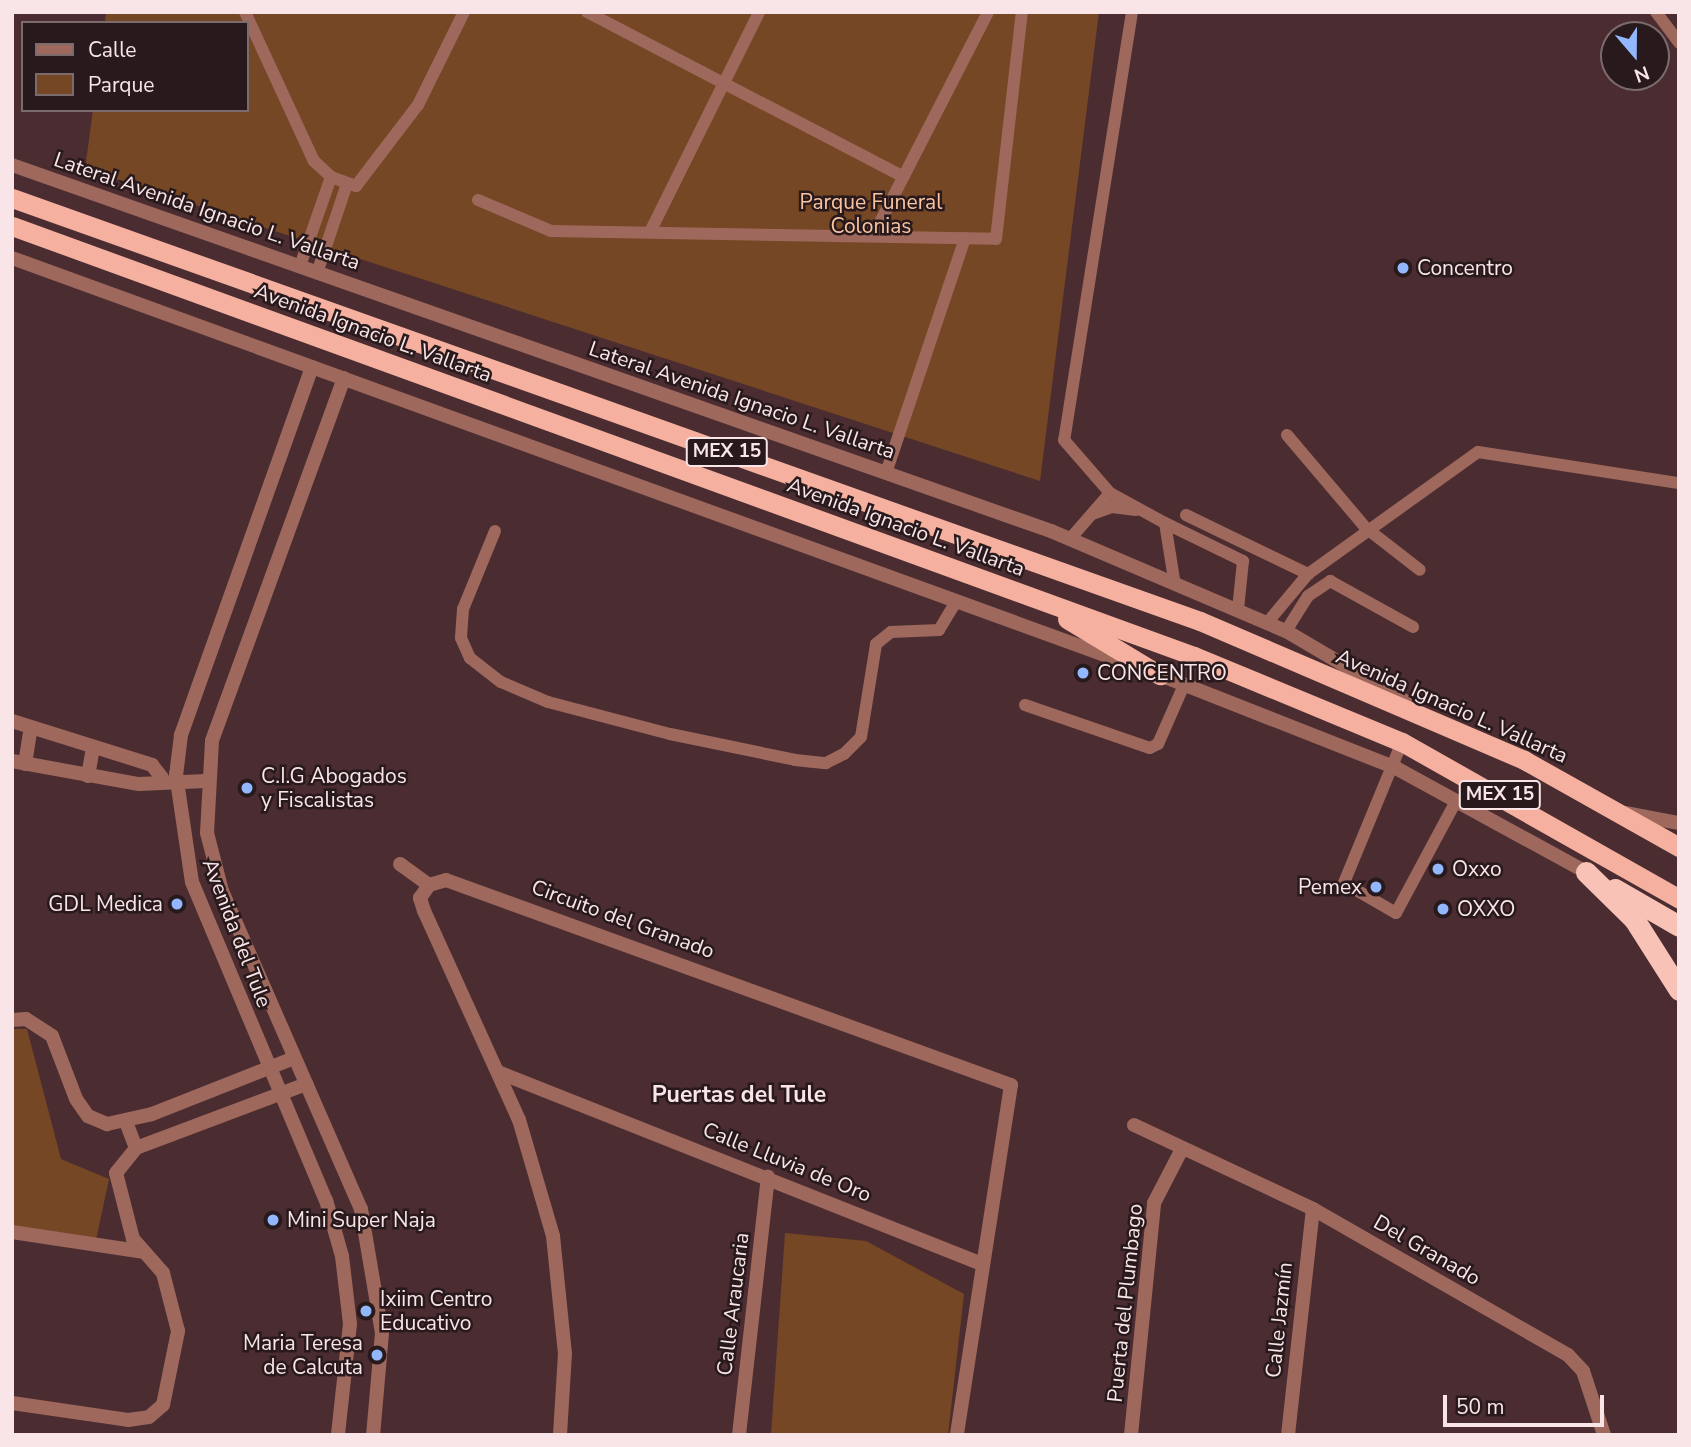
<!DOCTYPE html>
<html>
<head>
<meta charset="utf-8">
<style>
	body { margin:0 }
	#map { position:relative; width:1691px; height:1447px; overflow:hidden; background:#4b2d31; font-family:"Nunito Sans",sans-serif }
	div>[style] { position:absolute }
	[style*='--x'] { left:calc(var(--x)*1px); top:calc(var(--y)*1px); width:calc(var(--w)*1px); rotate:calc(var(--a)*1deg) }
	.green>* { inset:0; background:#764724 }
	.service>* { height:12px; margin:-6px; padding:0 6px; transform-origin:6px; border-radius:6px; background:#9e685c }
	.minor>* { height:14px; margin:-7px; padding:0 7px; transform-origin:7px; border-radius:7px; background:#9e685c }
	.tertiary>* { height:14px; margin:-7px; padding:0 7px; transform-origin:7px; border-radius:7px; background:#9e685c }
	.trunk>* { height:19px; margin:-9.5px; padding:0 9.5px; transform-origin:9.5px; border-radius:9.5px; background:#f6b0a0 }
	.motorway>* { height:21px; margin:-10.5px; padding:0 10.5px; transform-origin:10.5px; border-radius:10.5px; background:#f8c2b6 }
	.dots>* { width:19px; height:19px; translate:-50% -50%; box-sizing:border-box; border:4px solid #281a1c; border-radius:50% }
	span { translate:-50% -50%; white-space:nowrap; text-align:center; line-height:1.15; -webkit-text-stroke:5px #281a1c; paint-order:stroke }
	.shield-label span { padding:2px 5px; background:#281a1c; border:2px solid; border-radius:5px; -webkit-text-stroke-width:0 }
	.shield-label { font-size:19px; color:#f9e5e7; font-weight:700 }
	.park-label { font-size:21px; color:#fac4a1 }
	.street-label { font-size:21px; color:#f9e5e7 }
	.poi-label { font-size:21px; color:#f9e5e7 }
	.left { translate:0 -50%; text-align:left }
	.right { translate:-100% -50%; text-align:right }
	.neighbourhood-label { font-size:23px; color:#f9e5e7; font-weight:700 }
	.frame { position:absolute; inset:0; border:14px solid #f9e5e7; pointer-events:none }
	.legend { position:absolute; left:21px; top:21px; width:228px; height:91px; box-sizing:border-box; background:#281a1c; border:2px solid #7c6b6d; margin:0; padding:9px 12px; list-style:none; font-size:21px; color:#f9e5e7 }
	.legend li { display:flex; align-items:center; gap:14px; height:35px }
	.legend b { width:35px; border:2px solid #7c6b6d }
	.north { position:absolute; left:1600px; top:21px; width:70px; height:70px; box-sizing:border-box; background:#281a1c; border:2px solid #7c6b6d; border-radius:50%; rotate:160deg; font-size:19px; font-weight:700; line-height:28px; text-align:center; color:#f9e5e7 }
	.north::after { content:''; display:block; margin:auto; width:24px; height:32px; background:#92b7fd; clip-path:polygon(50% 0,100% 100%,50% 72%,0 100%) }
	.scale { position:absolute; left:1443px; top:1395px; width:161px; height:32px; box-sizing:border-box; border:4px solid #f9e5e7; border-top:0; padding-left:9px; font-size:21px; line-height:24px; white-space:nowrap; color:#f9e5e7; -webkit-text-stroke:5px #281a1c; paint-order:stroke }
</style>
</head>
<body>
<div id="map">
	<div class="green">
		<i style="clip-path:polygon(106px 12px,1099px 12px,1040px 481px,85px 169px,93px 110px,247px 110px,247px 23px,105px 23px)"></i>
		<i style="clip-path:polygon(12px 1029px,27px 1029px,61px 1159px,109px 1179px,96px 1240px,12px 1227px)"></i>
		<i style="clip-path:polygon(785px 1233px,866px 1241px,964px 1294px,948px 1435px,771px 1435px)"></i>
	</div>
	<div class="service">
		<i style="--x:245;--y:12;--w:164;--a:65.2"></i>
		<i style="--x:314;--y:161;--w:23;--a:43"></i>
		<i style="--x:331;--y:177;--w:27;--a:20"></i>
		<i style="--x:356;--y:186;--w:102;--a:-52.6"></i>
		<i style="--x:418;--y:105;--w:104;--a:-63.7"></i>
		<i style="--x:587;--y:12;--w:357;--a:27.5"></i>
		<i style="--x:1132;--y:12;--w:433;--a:99"></i>
		<i style="--x:1064;--y:440;--w:70;--a:49"></i>
		<i style="--x:1110;--y:493;--w:63;--a:28.6"></i>
		<i style="--x:1165;--y:523;--w:57;--a:80.9"></i>
		<i style="--x:1656;--y:12;--w:39;--a:53"></i>
		<i style="--x:478;--y:200;--w:79;--a:23"></i>
		<i style="--x:551;--y:231;--w:445;--a:1"></i>
		<i style="--x:996;--y:239;--w:228;--a:-83.5"></i>
		<i style="--x:650;--y:232;--w:246;--a:-63.6"></i>
		<i style="--x:873;--y:236;--w:252;--a:-62.8"></i>
		<i style="--x:300;--y:266;--w:94;--a:-70.8"></i>
		<i style="--x:317;--y:273;--w:94;--a:-71.4"></i>
		<i style="--x:1287;--y:435;--w:122;--a:49.7"></i>
		<i style="--x:1366;--y:528;--w:68;--a:37.9"></i>
		<i style="--x:886;--y:473;--w:248;--a:-71.4"></i>
		<i style="--x:1092;--y:514;--w:21;--a:-19"></i>
		<i style="--x:1112;--y:507;--w:24;--a:7"></i>
		<i style="--x:1186;--y:515;--w:136;--a:25.8"></i>
		<i style="--x:1165;--y:523;--w:87;--a:26"></i>
		<i style="--x:1243;--y:561;--w:48;--a:95.9"></i>
		<i style="--x:495;--y:531;--w:84;--a:112.3"></i>
		<i style="--x:463;--y:609;--w:29;--a:94"></i>
		<i style="--x:461;--y:638;--w:22;--a:66"></i>
		<i style="--x:470;--y:658;--w:39;--a:38"></i>
		<i style="--x:501;--y:682;--w:51;--a:23.1"></i>
		<i style="--x:548;--y:702;--w:126;--a:14.7"></i>
		<i style="--x:670;--y:734;--w:128;--a:11.7"></i>
		<i style="--x:795;--y:760;--w:31;--a:6"></i>
		<i style="--x:826;--y:763;--w:20;--a:-27"></i>
		<i style="--x:844;--y:754;--w:24;--a:-45"></i>
		<i style="--x:861;--y:737;--w:94;--a:-80.8"></i>
		<i style="--x:876;--y:644;--w:19;--a:-39"></i>
		<i style="--x:891;--y:632;--w:48;--a:-2.4"></i>
		<i style="--x:939;--y:630;--w:33;--a:-59"></i>
		<i style="--x:1070;--y:539;--w:61;--a:-49"></i>
		<i style="--x:1267;--y:623;--w:64;--a:-50.1"></i>
		<i style="--x:1308;--y:574;--w:209;--a:-35.7"></i>
		<i style="--x:1478;--y:452;--w:203;--a:8.8"></i>
		<i style="--x:1286;--y:631;--w:41;--a:-57.8"></i>
		<i style="--x:1308;--y:596;--w:27;--a:-34"></i>
		<i style="--x:1330;--y:581;--w:95;--a:29"></i>
		<i style="--x:1025;--y:705;--w:132;--a:19"></i>
		<i style="--x:1150;--y:748;--w:9;--a:-27"></i>
		<i style="--x:1158;--y:744;--w:64;--a:-66.2"></i>
		<i style="--x:1402;--y:742;--w:152;--a:112.4"></i>
		<i style="--x:1344;--y:883;--w:60;--a:30"></i>
		<i style="--x:1396;--y:913;--w:127;--a:-61.8"></i>
	</div>
	<div class="minor">
		<i style="--x:312;--y:367;--w:391;--a:109.6"></i>
		<i style="--x:181;--y:735;--w:39;--a:97"></i>
		<i style="--x:176;--y:774;--w:109;--a:81.6"></i>
		<i style="--x:192;--y:882;--w:345;--a:67.2"></i>
		<i style="--x:326;--y:1200;--w:58;--a:74.1"></i>
		<i style="--x:342;--y:1256;--w:68;--a:83.3"></i>
		<i style="--x:350;--y:1324;--w:112;--a:96.2"></i>
		<i style="--x:344;--y:378;--w:386;--a:110"></i>
		<i style="--x:212;--y:741;--w:92;--a:93.1"></i>
		<i style="--x:207;--y:833;--w:60;--a:75.5"></i>
		<i style="--x:222;--y:891;--w:347;--a:66.4"></i>
		<i style="--x:361;--y:1209;--w:126;--a:80.4"></i>
		<i style="--x:382;--y:1333;--w:102;--a:95"></i>
		<i style="--x:1160;--y:675;--w:254;--a:21.5"></i>
		<i style="--x:1396;--y:768;--w:217;--a:28.7"></i>
		<i style="--x:12;--y:721;--w:147;--a:17.4"></i>
		<i style="--x:152;--y:765;--w:16;--a:52"></i>
		<i style="--x:12;--y:761;--w:129;--a:10.3"></i>
		<i style="--x:139;--y:784;--w:67;--a:-2.6"></i>
		<i style="--x:25;--y:764;--w:37;--a:-81"></i>
		<i style="--x:88;--y:776;--w:28;--a:-80"></i>
		<i style="--x:1625;--y:813;--w:55;--a:10.5"></i>
		<i style="--x:400;--y:864;--w:36;--a:36"></i>
		<i style="--x:12;--y:1020;--w:14;--a:-4"></i>
		<i style="--x:26;--y:1019;--w:31;--a:33"></i>
		<i style="--x:52;--y:1036;--w:67;--a:69.1"></i>
		<i style="--x:76;--y:1099;--w:21;--a:55"></i>
		<i style="--x:88;--y:1116;--w:21;--a:23"></i>
		<i style="--x:107;--y:1124;--w:46;--a:-12.5"></i>
		<i style="--x:152;--y:1114;--w:153;--a:-21.5"></i>
		<i style="--x:498;--y:1072;--w:521;--a:21.64"></i>
		<i style="--x:126;--y:1122;--w:28;--a:69"></i>
		<i style="--x:1134;--y:1125;--w:198;--a:25.1"></i>
		<i style="--x:1313;--y:1209;--w:294;--a:29.8"></i>
		<i style="--x:1568;--y:1355;--w:22;--a:47"></i>
		<i style="--x:1583;--y:1371;--w:67;--a:71.8"></i>
		<i style="--x:12;--y:1232;--w:134;--a:8.6"></i>
		<i style="--x:12;--y:1403;--w:117;--a:8.3"></i>
		<i style="--x:128;--y:1420;--w:21;--a:-8"></i>
		<i style="--x:149;--y:1417;--w:18;--a:-41"></i>
		<i style="--x:163;--y:1405;--w:76;--a:-78.5"></i>
		<i style="--x:178;--y:1331;--w:60;--a:-104.5"></i>
		<i style="--x:163;--y:1273;--w:45;--a:-131.4"></i>
		<i style="--x:133;--y:1239;--w:68;--a:-104.4"></i>
		<i style="--x:116;--y:1173;--w:32;--a:-51"></i>
		<i style="--x:136;--y:1148;--w:182;--a:-20.6"></i>
		<i style="--x:560;--y:1435;--w:81;--a:-86.5"></i>
		<i style="--x:565;--y:1354;--w:119;--a:-95.8"></i>
		<i style="--x:553;--y:1236;--w:121;--a:-106.3"></i>
		<i style="--x:519;--y:1120;--w:230;--a:-114.4"></i>
		<i style="--x:424;--y:911;--w:14;--a:-107"></i>
		<i style="--x:420;--y:898;--w:16;--a:-55"></i>
		<i style="--x:429;--y:885;--w:18;--a:-16"></i>
		<i style="--x:446;--y:880;--w:601;--a:19.94"></i>
		<i style="--x:1011;--y:1085;--w:354;--a:98.8"></i>
		<i style="--x:739;--y:1435;--w:260;--a:-83.6"></i>
		<i style="--x:1131;--y:1435;--w:233;--a:-84.3"></i>
		<i style="--x:1154;--y:1203;--w:59;--a:-62.6"></i>
		<i style="--x:1288;--y:1435;--w:227;--a:-83.7"></i>
	</div>
	<div class="tertiary">
		<i style="--x:12;--y:165;--w:1102;--a:19.41"></i>
		<i style="--x:1051;--y:531;--w:255;--a:23.1"></i>
		<i style="--x:1286;--y:631;--w:138;--a:30.5"></i>
		<i style="--x:12;--y:258;--w:1188;--a:19.97"></i>
	</div>
	<div class="trunk">
		<i style="--x:12;--y:198;--w:1261;--a:19.6"></i>
		<i style="--x:1200;--y:621;--w:353;--a:23.2"></i>
		<i style="--x:1524;--y:760;--w:178;--a:29.3"></i>
		<i style="--x:12;--y:226;--w:1258;--a:19.99"></i>
		<i style="--x:1194;--y:656;--w:225;--a:22.5"></i>
		<i style="--x:1402;--y:742;--w:318;--a:29.5"></i>
		<i style="--x:1067;--y:619;--w:109;--a:31.1"></i>
	</div>
	<div class="motorway">
		<i style="--x:1586;--y:872;--w:67;--a:44.4"></i>
		<i style="--x:1634;--y:919;--w:84;--a:57.6"></i>
		<i style="--x:1615;--y:889;--w:74;--a:30"></i>
	</div>
	<div class="dots">
		<i style="left:1403px;top:268px;background:#92b7fd"></i>
		<i style="left:1083px;top:673px;background:#92b7fd"></i>
		<i style="left:247px;top:788px;background:#92b7fd"></i>
		<i style="left:1438px;top:869px;background:#92b7fd"></i>
		<i style="left:1376px;top:887px;background:#92b7fd"></i>
		<i style="left:177px;top:904px;background:#92b7fd"></i>
		<i style="left:1443px;top:909px;background:#92b7fd"></i>
		<i style="left:273px;top:1220px;background:#92b7fd"></i>
		<i style="left:366px;top:1311px;background:#92b7fd"></i>
		<i style="left:377px;top:1355px;background:#92b7fd"></i>
	</div>
	<div class="shield-label">
		<span style="left:727px;top:452px">MEX 15</span>
		<span style="left:1500px;top:795px">MEX 15</span>
	</div>
	<div class="park-label">
		<span style="left:871px;top:214px">Parque Funeral<br>Colonias</span>
	</div>
	<div class="street-label">
		<span style="left:207px;top:211px;rotate:19deg">Lateral Avenida Ignacio L. Vallarta</span>
		<span style="left:373px;top:333px;rotate:20deg">Avenida Ignacio L. Vallarta</span>
		<span style="left:742px;top:400px;rotate:19deg">Lateral Avenida Ignacio L. Vallarta</span>
		<span style="left:906px;top:527px;rotate:20deg">Avenida Ignacio L. Vallarta</span>
		<span style="left:1452px;top:706px;rotate:24deg">Avenida Ignacio L. Vallarta</span>
		<span style="left:623px;top:919px;rotate:20deg">Circuito del Granado</span>
		<span style="left:237px;top:933px;rotate:69deg">Avenida del Tule</span>
		<span style="left:787px;top:1162px;rotate:22deg">Calle Lluvia de Oro</span>
		<span style="left:1427px;top:1250px;rotate:30deg">Del Granado</span>
		<span style="left:1125px;top:1303px;rotate:-84deg">Puerta del Plumbago</span>
		<span style="left:733px;top:1304px;rotate:-83deg">Calle Araucaria</span>
		<span style="left:1279px;top:1320px;rotate:-84deg">Calle Jazmín</span>
	</div>
	<div class="poi-label">
		<span class="left" style="left:1417px;top:268px">Concentro</span>
		<span class="left" style="left:1097px;top:673px">CONCENTRO</span>
		<span class="left" style="left:261px;top:788px">C.I.G Abogados<br>y Fiscalistas</span>
		<span class="left" style="left:1452px;top:869px">Oxxo</span>
		<span class="right" style="left:1362px;top:887px">Pemex</span>
		<span class="right" style="left:163px;top:904px">GDL Medica</span>
		<span class="left" style="left:1457px;top:909px">OXXO</span>
		<span class="left" style="left:287px;top:1220px">Mini Super Naja</span>
		<span class="left" style="left:380px;top:1311px">Ixiim Centro<br>Educativo</span>
		<span class="right" style="left:363px;top:1355px">Maria Teresa<br>de Calcuta</span>
	</div>
	<div class="neighbourhood-label">
		<span style="left:739px;top:1095px">Puertas del Tule</span>
	</div>
	<div class="frame"></div>
	<ul class="legend">
	<li><b style="height:9px;background:#9e685c"></b>Calle</li>
	<li><b style="height:19px;background:#764724"></b>Parque</li>
	</ul>
	<div class="north">N</div>
	<div class="scale">50 m</div>
</div>
</body>
</html>
